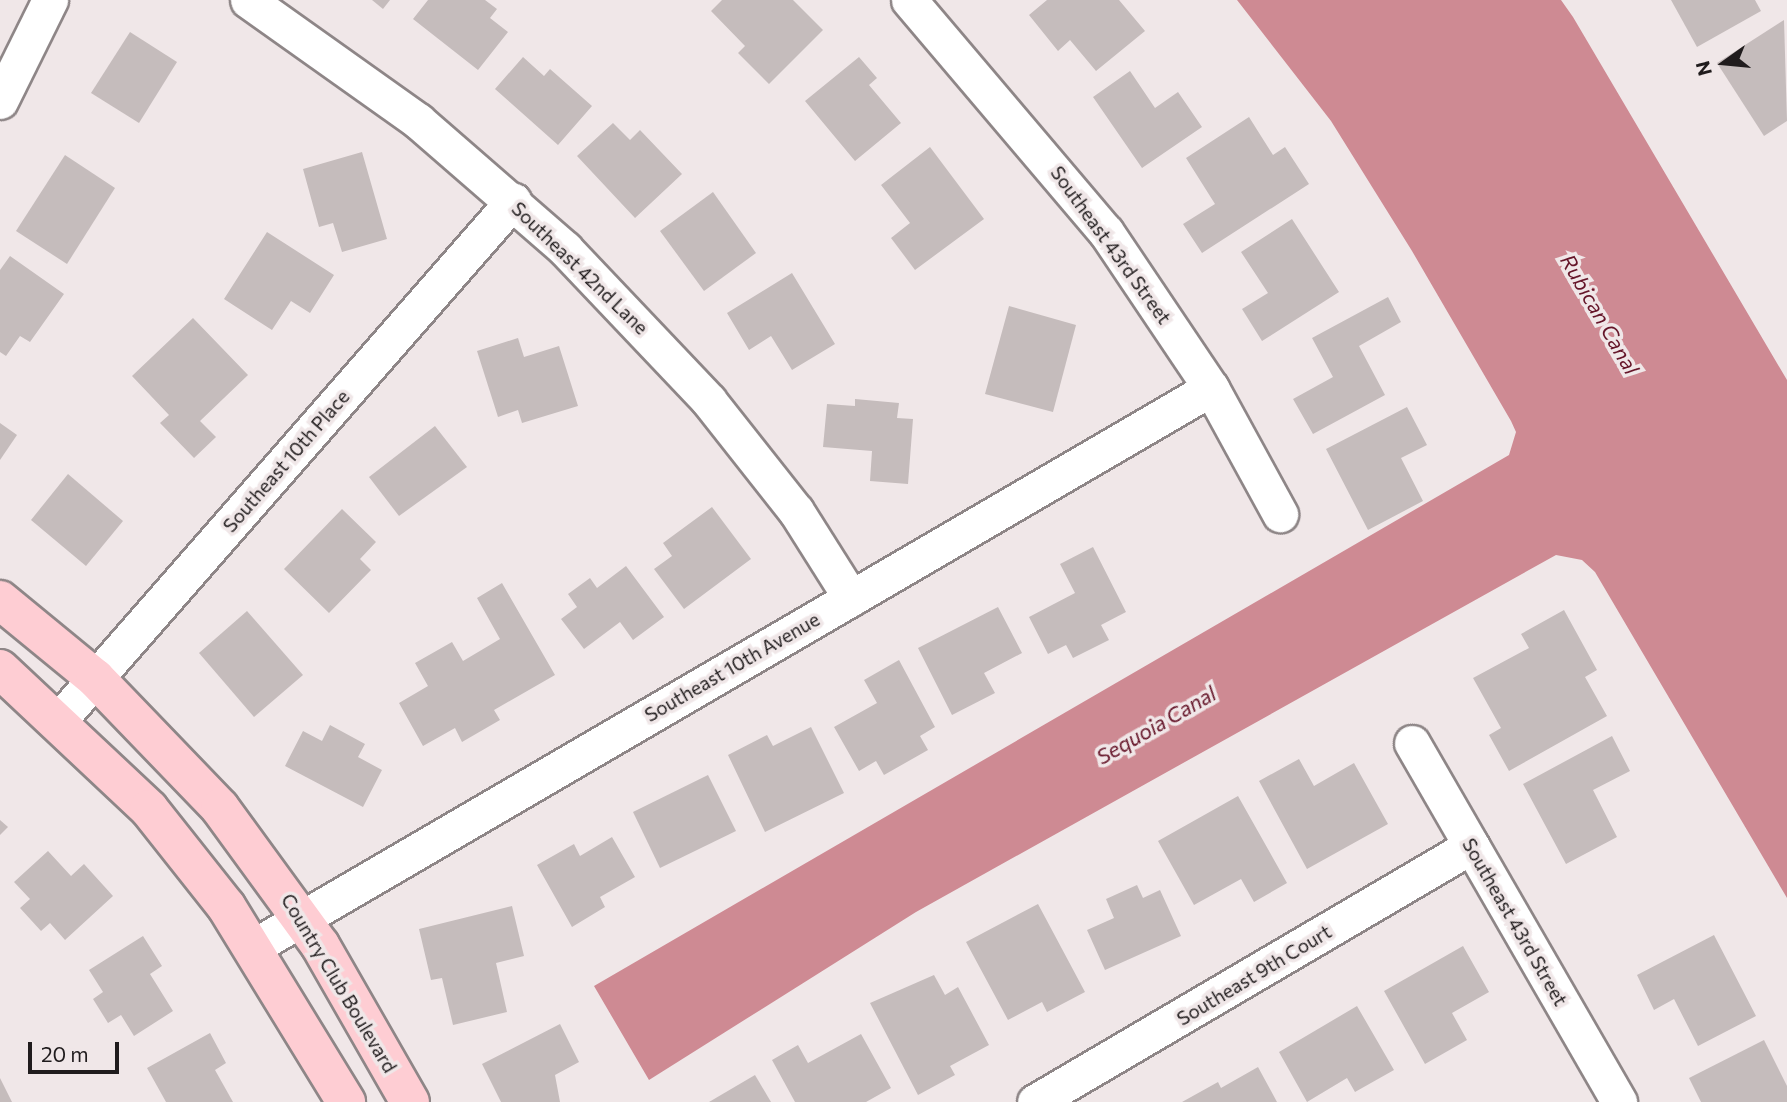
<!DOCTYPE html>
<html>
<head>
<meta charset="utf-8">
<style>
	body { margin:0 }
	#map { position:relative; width:1787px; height:1102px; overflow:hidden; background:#f0e7e8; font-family:Commissioner,sans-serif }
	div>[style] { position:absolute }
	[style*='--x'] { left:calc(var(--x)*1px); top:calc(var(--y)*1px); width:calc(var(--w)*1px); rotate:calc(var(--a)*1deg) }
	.water>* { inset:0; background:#ce8a93 }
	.building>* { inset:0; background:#c5bcbc }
	.roads { filter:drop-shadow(2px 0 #8e8687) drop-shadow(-2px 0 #8e8687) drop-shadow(0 2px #8e8687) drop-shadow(0 -2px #8e8687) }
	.minor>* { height:35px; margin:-17.5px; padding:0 17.5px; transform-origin:17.5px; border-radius:17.5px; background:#fff }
	.major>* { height:38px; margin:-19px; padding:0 19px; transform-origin:19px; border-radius:19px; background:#fecdd3 }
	span { translate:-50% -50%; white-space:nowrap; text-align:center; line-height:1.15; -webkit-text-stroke:7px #f0e7e8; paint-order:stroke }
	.street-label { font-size:19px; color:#201c1d }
	.water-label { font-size:21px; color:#651529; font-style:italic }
	.north { position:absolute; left:1689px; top:28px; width:70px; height:70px; -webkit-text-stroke:5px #f0e7e8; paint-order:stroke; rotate:255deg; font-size:19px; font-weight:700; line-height:28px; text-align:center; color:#201c1d }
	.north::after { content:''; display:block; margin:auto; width:24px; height:32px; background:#201c1d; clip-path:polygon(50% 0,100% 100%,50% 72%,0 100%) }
	.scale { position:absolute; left:28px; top:1042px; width:91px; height:32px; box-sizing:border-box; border:4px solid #201c1d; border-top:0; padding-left:9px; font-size:21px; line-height:24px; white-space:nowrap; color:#201c1d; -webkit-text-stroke:5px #f0e7e8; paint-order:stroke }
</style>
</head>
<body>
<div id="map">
	<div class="water">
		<i style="clip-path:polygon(1237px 0,1561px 0,1573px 17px,1787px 380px,1787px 898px,1595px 572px,1582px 560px,1556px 555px,916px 912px,649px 1080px,594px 986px,1509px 455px,1516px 432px,1511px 421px,1412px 251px,1331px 121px)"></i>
	</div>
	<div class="building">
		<i style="clip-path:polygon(372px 0,390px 0,383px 9px)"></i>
		<i style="clip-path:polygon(428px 0,485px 0,497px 9px,490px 18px,508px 32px,478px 70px,413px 19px)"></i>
		<i style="clip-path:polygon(722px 0,793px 0,823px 30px,769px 84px,738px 53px,745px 46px,711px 11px)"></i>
		<i style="clip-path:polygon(1047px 0,1119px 0,1145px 31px,1096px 71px,1070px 40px,1058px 51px,1029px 15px)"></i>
		<i style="clip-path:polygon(1671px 0,1755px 0,1761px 11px,1697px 47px)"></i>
		<i style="clip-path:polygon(1784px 20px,1787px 121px,1764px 136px,1717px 63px)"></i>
		<i style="clip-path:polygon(130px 32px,177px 62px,139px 123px,91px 93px)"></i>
		<i style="clip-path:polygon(523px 57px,544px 76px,550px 69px,592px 106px,558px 145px,495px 89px)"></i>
		<i style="clip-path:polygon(859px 57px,877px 78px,869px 85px,901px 123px,855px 161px,805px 101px)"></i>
		<i style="clip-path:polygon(1130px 71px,1155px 108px,1178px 92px,1202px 127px,1142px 168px,1093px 97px)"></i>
		<i style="clip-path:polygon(1249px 117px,1273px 155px,1285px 147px,1309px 184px,1202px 253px,1183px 224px,1215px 204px,1186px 158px)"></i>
		<i style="clip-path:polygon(613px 123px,630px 140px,640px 130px,682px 174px,635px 218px,577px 156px)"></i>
		<i style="clip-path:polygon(930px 147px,984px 219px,915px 270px,891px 238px,910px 223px,881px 185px)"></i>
		<i style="clip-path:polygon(362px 152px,387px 239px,342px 252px,333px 223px,319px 227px,303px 169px)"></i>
		<i style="clip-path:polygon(65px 155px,115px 188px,67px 264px,16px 231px)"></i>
		<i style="clip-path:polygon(713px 192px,756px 253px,704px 291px,660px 231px)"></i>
		<i style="clip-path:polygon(1292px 219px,1339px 292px,1262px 341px,1242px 309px,1268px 293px,1241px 252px)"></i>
		<i style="clip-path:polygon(267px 232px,334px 275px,310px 313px,291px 301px,272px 330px,224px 299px)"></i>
		<i style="clip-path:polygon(10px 256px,64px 294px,30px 342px,20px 336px,6px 356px,0 352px,0 270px)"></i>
		<i style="clip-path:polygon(792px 273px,835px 344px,792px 370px,771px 336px,749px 350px,727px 313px)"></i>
		<i style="clip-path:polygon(1388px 297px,1401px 322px,1359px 346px,1385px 395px,1313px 434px,1293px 399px,1333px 377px,1312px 338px)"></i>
		<i style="clip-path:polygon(1009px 306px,1076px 325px,1053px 412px,985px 394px)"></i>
		<i style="clip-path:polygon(193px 318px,248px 375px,200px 421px,216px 437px,194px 458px,160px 423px,169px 415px,132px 376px)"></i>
		<i style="clip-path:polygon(518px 338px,524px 357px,559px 346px,578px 406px,522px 423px,518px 410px,498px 417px,477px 351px)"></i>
		<i style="clip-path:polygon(855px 399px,899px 403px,897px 418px,913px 419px,908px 484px,870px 481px,872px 451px,823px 447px,827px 404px,855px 406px)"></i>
		<i style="clip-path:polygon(1407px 407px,1427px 445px,1401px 458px,1423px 501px,1368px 530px,1326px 449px)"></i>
		<i style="clip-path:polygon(0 423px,17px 435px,0 460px)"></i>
		<i style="clip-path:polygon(435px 426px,467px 467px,399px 516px,369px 477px)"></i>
		<i style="clip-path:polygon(68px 474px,123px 521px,86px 566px,31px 520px)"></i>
		<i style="clip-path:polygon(712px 507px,751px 559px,684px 609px,654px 569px,672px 556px,663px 543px)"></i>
		<i style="clip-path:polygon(342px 509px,376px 542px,360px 559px,371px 570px,329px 613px,284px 569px)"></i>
		<i style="clip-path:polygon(1093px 547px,1126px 612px,1101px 625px,1109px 640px,1073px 658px,1066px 645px,1048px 654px,1029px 617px,1075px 593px,1060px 564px)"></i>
		<i style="clip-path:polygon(626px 566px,664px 617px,633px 640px,620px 622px,584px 649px,561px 619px,577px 607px,568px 594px,590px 578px,597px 588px)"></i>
		<i style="clip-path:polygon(502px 583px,555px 675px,494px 710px,500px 720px,462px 742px,455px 728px,423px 746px,399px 703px,428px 686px,415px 663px,452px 642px,463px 661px,500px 639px,477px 598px)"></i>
		<i style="clip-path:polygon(998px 607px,1022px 653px,984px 673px,995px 693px,952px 715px,918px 648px)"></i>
		<i style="clip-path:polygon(1564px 610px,1597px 670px,1585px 677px,1607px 716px,1509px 771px,1489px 735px,1501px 728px,1473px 678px,1529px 648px,1521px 634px)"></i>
		<i style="clip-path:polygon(247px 611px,303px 675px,254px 717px,199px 653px)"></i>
		<i style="clip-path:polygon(899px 660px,935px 727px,920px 736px,928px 750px,884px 775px,876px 761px,859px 771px,834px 727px,877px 703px,864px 680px)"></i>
		<i style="clip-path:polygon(330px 725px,365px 744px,358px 757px,382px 770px,363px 807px,285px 766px,303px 731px,322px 741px)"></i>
		<i style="clip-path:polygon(811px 727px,844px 793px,765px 832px,728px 755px,767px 735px,773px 746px)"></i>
		<i style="clip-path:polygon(1612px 736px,1630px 771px,1593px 790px,1617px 837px,1566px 864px,1523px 784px)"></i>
		<i style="clip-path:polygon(1299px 759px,1314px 786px,1354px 763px,1388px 824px,1307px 869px,1259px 781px)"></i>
		<i style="clip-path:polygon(708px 775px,736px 831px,660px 868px,633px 812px)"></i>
		<i style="clip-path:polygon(1238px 796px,1287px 883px,1254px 902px,1241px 879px,1194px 905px,1158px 841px)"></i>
		<i style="clip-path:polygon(0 820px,8px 827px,0 835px)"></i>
		<i style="clip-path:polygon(612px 837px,635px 877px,600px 897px,605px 907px,572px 927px,537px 865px,574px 844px,580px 856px)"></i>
		<i style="clip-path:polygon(48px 851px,71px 876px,84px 864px,113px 896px,65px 940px,50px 923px,41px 931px,20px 908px,30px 899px,14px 882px)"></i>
		<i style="clip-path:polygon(1137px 885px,1143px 898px,1160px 890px,1181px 936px,1105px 970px,1087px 930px,1114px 918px,1106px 899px)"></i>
		<i style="clip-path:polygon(1038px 904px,1085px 992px,1047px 1012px,1042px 1002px,1008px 1020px,966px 942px)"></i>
		<i style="clip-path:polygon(512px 906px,524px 956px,496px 963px,507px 1012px,453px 1025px,442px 978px,431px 980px,419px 929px)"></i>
		<i style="clip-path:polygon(1714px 935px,1756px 1016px,1698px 1046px,1674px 999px,1654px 1010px,1637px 975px)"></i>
		<i style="clip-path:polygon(143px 936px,162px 966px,150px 974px,173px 1011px,134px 1036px,121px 1015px,108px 1023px,93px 999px,103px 992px,89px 970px)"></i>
		<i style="clip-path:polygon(1463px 946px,1489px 992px,1452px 1013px,1467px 1040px,1425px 1064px,1384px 991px)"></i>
		<i style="clip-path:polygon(934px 975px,945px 995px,958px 987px,989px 1045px,950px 1066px,955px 1075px,918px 1095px,870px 1003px)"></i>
		<i style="clip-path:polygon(1357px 1006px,1394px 1070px,1355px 1092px,1347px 1078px,1307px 1102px,1279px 1052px)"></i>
		<i style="clip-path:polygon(560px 1024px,579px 1062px,555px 1075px,560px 1102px,501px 1102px,482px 1064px)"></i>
		<i style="clip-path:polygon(210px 1033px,226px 1063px,215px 1070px,233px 1102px,166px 1102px,147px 1068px)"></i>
		<i style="clip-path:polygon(861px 1034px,891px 1088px,866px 1102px,795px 1102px,772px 1060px,798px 1045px,808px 1063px)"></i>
		<i style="clip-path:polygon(1764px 1040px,1787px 1086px,1787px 1102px,1701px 1102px,1689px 1078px)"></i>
		<i style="clip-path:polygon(1258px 1067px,1277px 1102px,1182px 1102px,1218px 1082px,1221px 1088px)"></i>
		<i style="clip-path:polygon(755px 1075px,771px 1102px,709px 1102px)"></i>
		<i style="clip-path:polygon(0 1078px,12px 1102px,0 1102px)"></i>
	</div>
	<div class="roads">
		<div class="minor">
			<i style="--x:248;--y:0;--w:209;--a:35.4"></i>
			<i style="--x:418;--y:121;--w:195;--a:41"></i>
			<i style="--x:565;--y:249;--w:209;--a:46.5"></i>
			<i style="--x:709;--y:401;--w:140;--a:51.7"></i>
			<i style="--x:796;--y:511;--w:103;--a:57.7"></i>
			<i style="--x:909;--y:0;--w:304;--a:49.7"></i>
			<i style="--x:1106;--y:232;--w:188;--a:56.1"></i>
			<i style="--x:1211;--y:388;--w:144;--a:61.3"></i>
			<i style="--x:0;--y:101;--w:113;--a:-63.7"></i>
			<i style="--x:59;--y:720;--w:690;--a:-48.82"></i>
			<i style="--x:1412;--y:743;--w:414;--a:60"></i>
			<i style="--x:253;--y:947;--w:1109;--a:-30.26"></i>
			<i style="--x:1035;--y:1102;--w:506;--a:-30.42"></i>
		</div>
		<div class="major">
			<i style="--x:0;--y:600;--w:123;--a:39.4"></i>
			<i style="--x:95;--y:678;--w:180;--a:46.1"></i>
			<i style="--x:220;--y:808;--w:170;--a:53.9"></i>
			<i style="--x:320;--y:945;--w:181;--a:60.2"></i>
			<i style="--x:0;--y:669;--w:204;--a:43.2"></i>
			<i style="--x:149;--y:809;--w:124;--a:51.6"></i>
			<i style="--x:226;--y:906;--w:230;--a:58.5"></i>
		</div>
	</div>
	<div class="street-label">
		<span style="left:1111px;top:245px;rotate:54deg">Southeast 43rd Street</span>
		<span style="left:580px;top:268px;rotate:44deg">Southeast 42nd Lane</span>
		<span style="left:286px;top:461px;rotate:-49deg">Southeast 10th Place</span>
		<span style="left:732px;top:667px;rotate:-30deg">Southeast 10th Avenue</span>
		<span style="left:1515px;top:922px;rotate:60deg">Southeast 43rd Street</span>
		<span style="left:1254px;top:975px;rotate:-31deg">Southeast 9th Court</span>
		<span style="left:339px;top:983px;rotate:59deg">Country Club Boulevard</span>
	</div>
	<div class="water-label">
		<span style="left:1600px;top:314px;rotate:60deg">Rubican Canal</span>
		<span style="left:1156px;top:725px;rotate:-30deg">Sequoia Canal</span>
	</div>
	<div class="north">N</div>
	<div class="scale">20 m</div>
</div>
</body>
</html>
